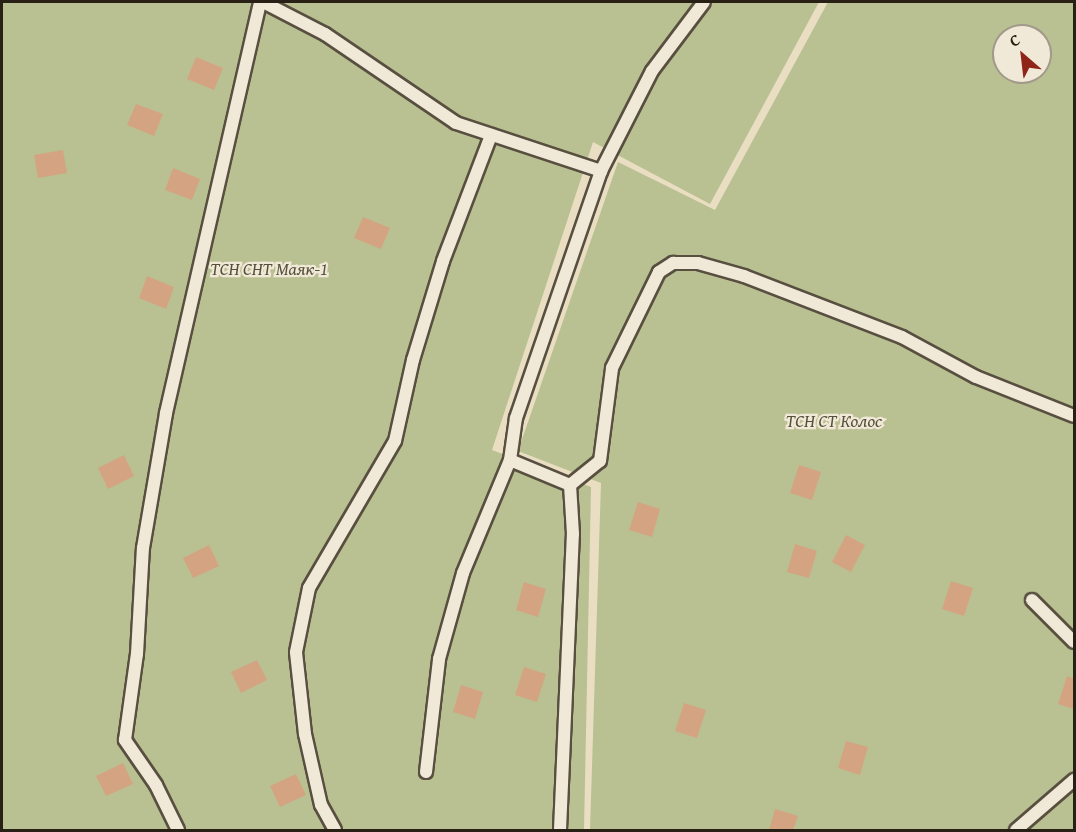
<!DOCTYPE html>
<html>
<head>
<meta charset="utf-8">
<style>
	body { margin:0 }
	#map { position:relative; width:1076px; height:832px; overflow:hidden; background:#e9ddc2; font-family:"Gentium Book Plus",serif }
	div>[style] { position:absolute }
	[style*='--x'] { left:calc(var(--x)*1px); top:calc(var(--y)*1px); width:calc(var(--w)*1px); rotate:calc(var(--a)*1deg) }
	.green>* { inset:0; background:#b9c092 }
	.building>* { inset:0; background:#d4a482 }
	.roads { filter:drop-shadow(2px 0 #584f40) drop-shadow(-2px 0 #584f40) drop-shadow(0 2px #584f40) drop-shadow(0 -2px #584f40) }
	.lane>* { height:12px; margin:-6px; padding:0 6px; transform-origin:6px; border-radius:6px; background:#f1e9d7 }
	span { translate:-50% -50%; white-space:nowrap; text-align:center; line-height:1.15; -webkit-text-stroke:4.5px #f1e9d7; paint-order:stroke }
	.park-label { font-size:18px; color:#54503a; font-style:italic }
	.frame { position:absolute; inset:0; border:3px solid #282014; pointer-events:none }
	.north { position:absolute; left:992px; top:24px; width:60px; height:60px; box-sizing:border-box; background:#f1e9d7; border:2px solid #a19989; border-radius:50%; rotate:332deg; font-size:16px; font-weight:700; line-height:24px; text-align:center; color:#282014 }
	.north::after { content:''; display:block; margin:auto; width:21px; height:27px; background:#8f2418; clip-path:polygon(50% 0,100% 100%,50% 72%,0 100%) }
</style>
</head>
<body>
<div id="map">
	<div class="green">
		<i style="clip-path:polygon(2px 2px,819px 2px,710px 204px,593px 142px,492px 450px,591px 487px,584px 830px,2px 830px)"></i>
		<i style="clip-path:polygon(evenodd,828px 2px,1074px 2px,1074px 830px,590px 830px,601px 483px,518px 451px,618px 162px,715px 210px,828px 2px,1004px 36px,1040px 36px,1040px 72px,1004px 72px,1004px 36px)"></i>
	</div>
	<div class="building">
		<i style="clip-path:polygon(196px 57px,223px 68px,214px 90px,187px 79px)"></i>
		<i style="clip-path:polygon(136px 104px,163px 114px,154px 136px,127px 125px)"></i>
		<i style="clip-path:polygon(63px 150px,67px 173px,38px 178px,34px 155px)"></i>
		<i style="clip-path:polygon(173px 168px,200px 179px,192px 200px,165px 190px)"></i>
		<i style="clip-path:polygon(363px 217px,390px 228px,381px 249px,354px 238px)"></i>
		<i style="clip-path:polygon(147px 276px,174px 287px,166px 309px,139px 298px)"></i>
		<i style="clip-path:polygon(124px 455px,134px 476px,108px 489px,98px 468px)"></i>
		<i style="clip-path:polygon(799px 465px,821px 472px,812px 500px,790px 493px)"></i>
		<i style="clip-path:polygon(638px 502px,660px 509px,652px 537px,629px 530px)"></i>
		<i style="clip-path:polygon(846px 535px,865px 545px,851px 572px,832px 562px)"></i>
		<i style="clip-path:polygon(795px 544px,817px 551px,809px 578px,787px 572px)"></i>
		<i style="clip-path:polygon(209px 545px,219px 566px,193px 578px,183px 558px)"></i>
		<i style="clip-path:polygon(951px 581px,973px 588px,964px 616px,942px 609px)"></i>
		<i style="clip-path:polygon(524px 582px,546px 589px,538px 617px,516px 610px)"></i>
		<i style="clip-path:polygon(257px 660px,267px 680px,241px 693px,231px 672px)"></i>
		<i style="clip-path:polygon(524px 667px,546px 674px,537px 702px,515px 695px)"></i>
		<i style="clip-path:polygon(1067px 676px,1074px 679px,1074px 709px,1058px 704px)"></i>
		<i style="clip-path:polygon(461px 685px,483px 692px,475px 719px,453px 712px)"></i>
		<i style="clip-path:polygon(684px 703px,706px 710px,697px 738px,675px 731px)"></i>
		<i style="clip-path:polygon(846px 741px,868px 747px,860px 775px,838px 768px)"></i>
		<i style="clip-path:polygon(123px 763px,133px 784px,106px 796px,96px 776px)"></i>
		<i style="clip-path:polygon(296px 774px,306px 795px,280px 807px,270px 786px)"></i>
		<i style="clip-path:polygon(775px 809px,798px 816px,793px 830px,769px 830px)"></i>
	</div>
	<div class="roads">
		<div class="lane">
			<i style="--x:263;--y:2;--w:70;--a:27.3"></i>
			<i style="--x:325;--y:34;--w:158;--a:34.2"></i>
			<i style="--x:456;--y:123;--w:153;--a:18.3"></i>
			<i style="--x:510;--y:460;--w:65;--a:22.6"></i>
			<i style="--x:1032;--y:600;--w:59;--a:45"></i>
			<i style="--x:426;--y:772;--w:114;--a:-83.4"></i>
			<i style="--x:439;--y:659;--w:89;--a:-74.4"></i>
			<i style="--x:463;--y:573;--w:122;--a:-67.4"></i>
			<i style="--x:510;--y:460;--w:42;--a:-81.9"></i>
			<i style="--x:516;--y:418;--w:261;--a:-71"></i>
			<i style="--x:601;--y:171;--w:112;--a:-63"></i>
			<i style="--x:652;--y:71;--w:86;--a:-53"></i>
			<i style="--x:178;--y:830;--w:50;--a:-116.1"></i>
			<i style="--x:156;--y:785;--w:55;--a:-124.6"></i>
			<i style="--x:125;--y:740;--w:87;--a:-82.1"></i>
			<i style="--x:137;--y:654;--w:106;--a:-86.8"></i>
			<i style="--x:143;--y:548;--w:137;--a:-80.3"></i>
			<i style="--x:166;--y:413;--w:422;--a:-77.1"></i>
			<i style="--x:335;--y:830;--w:29;--a:-119"></i>
			<i style="--x:321;--y:805;--w:73;--a:-102.7"></i>
			<i style="--x:305;--y:734;--w:82;--a:-96.3"></i>
			<i style="--x:296;--y:652;--w:65;--a:-78.5"></i>
			<i style="--x:309;--y:588;--w:170;--a:-59.7"></i>
			<i style="--x:395;--y:441;--w:83;--a:-77.5"></i>
			<i style="--x:413;--y:360;--w:103;--a:-73.1"></i>
			<i style="--x:443;--y:261;--w:135;--a:-69.1"></i>
			<i style="--x:560;--y:830;--w:296;--a:-87.5"></i>
			<i style="--x:573;--y:534;--w:49;--a:-93.5"></i>
			<i style="--x:570;--y:485;--w:38;--a:-39"></i>
			<i style="--x:600;--y:461;--w:94;--a:-82.6"></i>
			<i style="--x:612;--y:368;--w:107;--a:-63.9"></i>
			<i style="--x:659;--y:272;--w:17;--a:-33"></i>
			<i style="--x:673;--y:263;--w:25;--a:0"></i>
			<i style="--x:698;--y:263;--w:48;--a:15.8"></i>
			<i style="--x:744;--y:276;--w:169;--a:21.1"></i>
			<i style="--x:902;--y:337;--w:84;--a:28.4"></i>
			<i style="--x:976;--y:377;--w:105;--a:21.7"></i>
			<i style="--x:1016;--y:830;--w:77;--a:-40.8"></i>
		</div>
	</div>
	<div class="park-label">
		<span style="left:269px;top:269px">ТСН СНТ Маяк-1</span>
		<span style="left:834px;top:421px">ТСН СТ Колос</span>
	</div>
	<div class="frame"></div>
	<div class="north">С</div>
</div>
</body>
</html>
